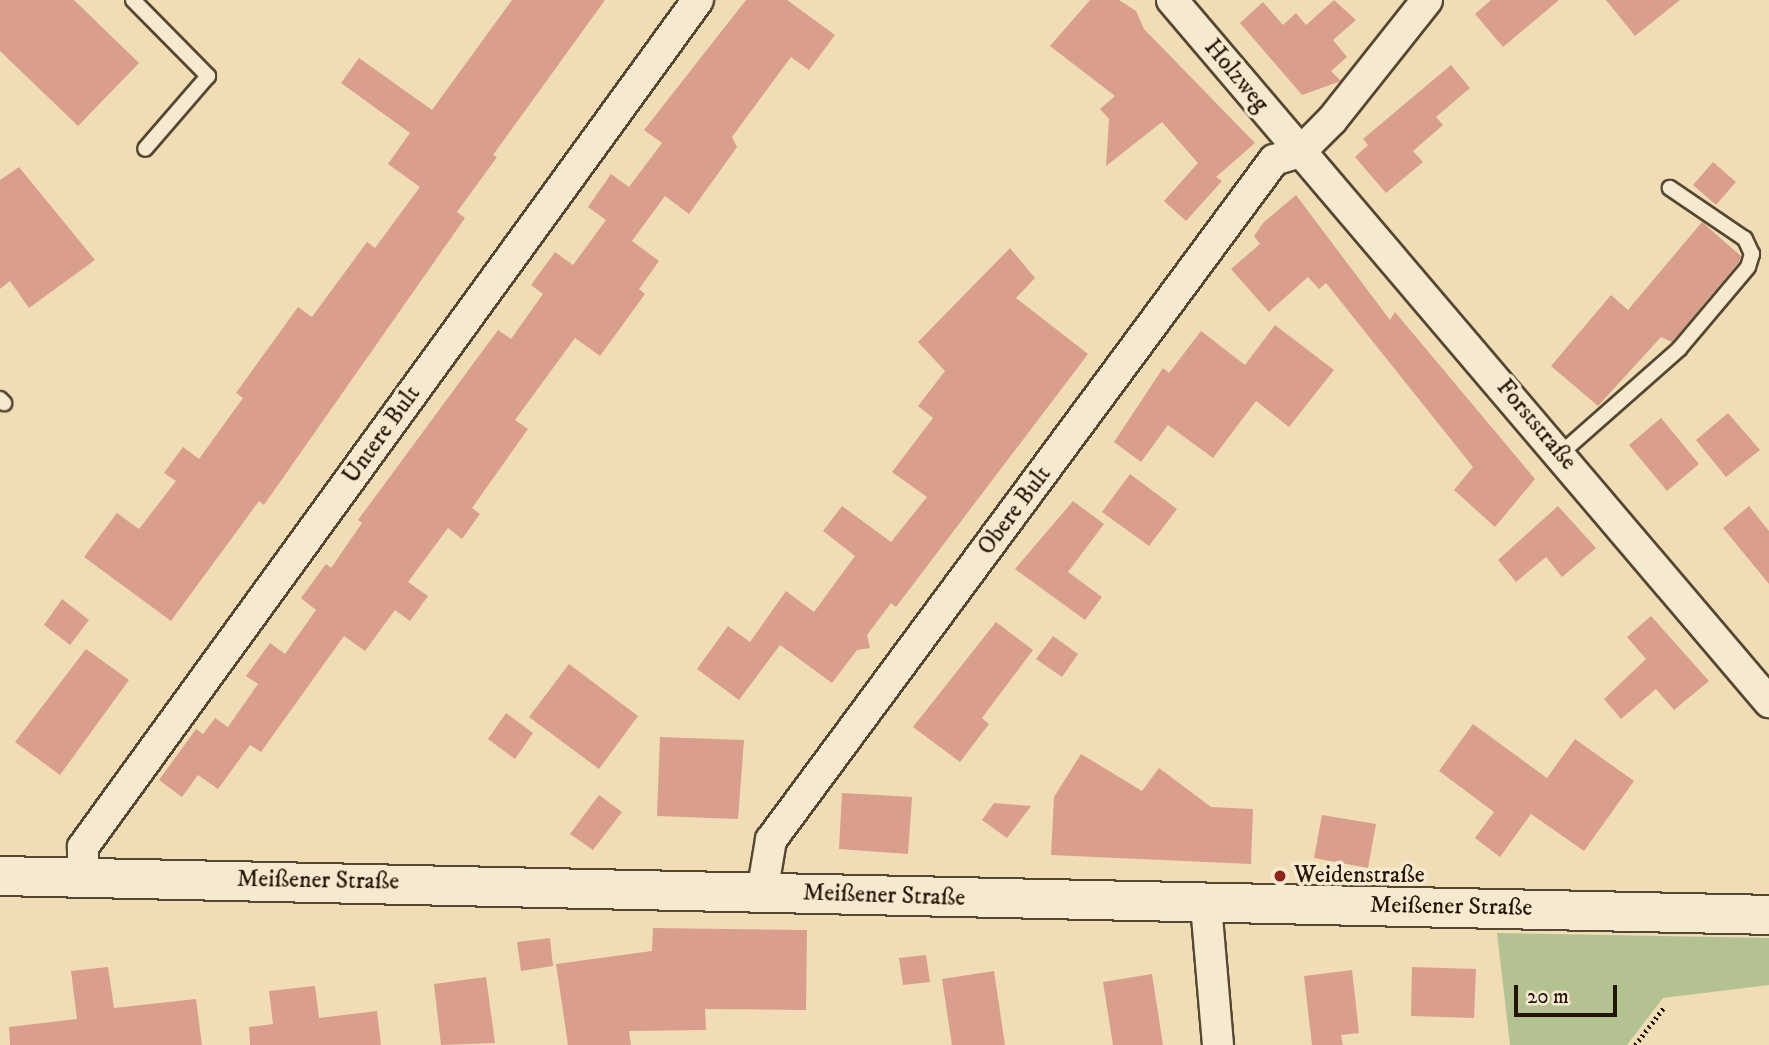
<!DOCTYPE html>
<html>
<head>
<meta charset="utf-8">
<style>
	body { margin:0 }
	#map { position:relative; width:1769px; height:1045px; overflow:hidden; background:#f0ddb5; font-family:"IM FELL DW Pica",serif }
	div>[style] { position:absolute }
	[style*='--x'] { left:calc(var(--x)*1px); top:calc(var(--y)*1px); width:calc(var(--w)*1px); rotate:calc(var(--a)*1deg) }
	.green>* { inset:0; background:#b4c291 }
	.building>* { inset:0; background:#d99f8c }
	.path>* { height:4.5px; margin-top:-2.25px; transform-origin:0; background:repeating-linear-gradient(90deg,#221507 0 2px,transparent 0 5.5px) }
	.roads { filter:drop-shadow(2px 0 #564732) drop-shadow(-2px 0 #564732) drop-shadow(0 2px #564732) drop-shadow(0 -2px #564732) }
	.lane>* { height:14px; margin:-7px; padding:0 7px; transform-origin:7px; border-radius:7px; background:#f5e9cf }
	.street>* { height:30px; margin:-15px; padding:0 15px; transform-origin:15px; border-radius:15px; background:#f5e9cf }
	.secondary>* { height:38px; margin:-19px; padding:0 19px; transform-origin:19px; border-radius:19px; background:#f5e9cf }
	.dots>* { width:19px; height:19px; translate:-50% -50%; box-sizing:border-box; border:4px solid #f5e9cf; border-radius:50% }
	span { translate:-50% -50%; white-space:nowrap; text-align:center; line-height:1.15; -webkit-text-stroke:7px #f5e9cf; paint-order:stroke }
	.street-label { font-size:24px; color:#221507 }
	.poi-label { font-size:24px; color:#221507 }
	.left { translate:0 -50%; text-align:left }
	.scale { position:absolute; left:1514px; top:985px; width:103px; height:32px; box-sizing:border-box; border:4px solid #221507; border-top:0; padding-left:9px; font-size:21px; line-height:24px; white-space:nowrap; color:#221507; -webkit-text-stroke:5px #f5e9cf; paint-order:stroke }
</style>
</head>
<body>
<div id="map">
	<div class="green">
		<i style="clip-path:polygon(1497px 933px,1769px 938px,1769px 985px,1663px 998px,1627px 1045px,1510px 1045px)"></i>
	</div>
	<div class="building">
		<i style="clip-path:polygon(0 0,74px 0,139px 63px,78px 126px,0 51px)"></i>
		<i style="clip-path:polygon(512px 0,605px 0,493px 155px,497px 157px,457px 212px,465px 218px,264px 505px,259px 501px,171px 621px,84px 557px,117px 513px,139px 529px,176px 481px,164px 473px,183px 447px,199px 459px,243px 398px,236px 393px,298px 307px,312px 317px,367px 242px,375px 248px,420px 187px,388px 164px,410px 133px,341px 83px,359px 58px,432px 110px)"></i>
		<i style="clip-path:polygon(746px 0,787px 0,835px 35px,809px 70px,791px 57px,732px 137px,737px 147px,689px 214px,665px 196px,632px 241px,659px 261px,639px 289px,645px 294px,600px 356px,575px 338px,515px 420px,528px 429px,472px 508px,480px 514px,462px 539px,448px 528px,408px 582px,428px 596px,410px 621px,395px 610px,365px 651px,344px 636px,261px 752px,250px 745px,218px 789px,198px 775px,182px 797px,159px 780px,196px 729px,203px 734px,215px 718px,228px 727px,258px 684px,246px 676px,270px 643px,285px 654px,316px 610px,301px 598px,326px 564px,331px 568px,362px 523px,358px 520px,498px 330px,511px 339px,543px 294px,531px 285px,555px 252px,573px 265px,606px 220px,588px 207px,611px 174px,629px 187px,662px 143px,644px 130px)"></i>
		<i style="clip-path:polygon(1090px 0,1119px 0,1136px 11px,1144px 29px,1255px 143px,1216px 177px,1222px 181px,1186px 221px,1164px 201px,1198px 163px,1162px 122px,1106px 166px,1109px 119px,1100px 109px,1115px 96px,1050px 46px)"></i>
		<i style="clip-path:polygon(1334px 0,1356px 20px,1333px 40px,1347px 57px,1331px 71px,1341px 81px,1302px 95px,1240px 23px,1263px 2px,1283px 25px,1296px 13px,1306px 25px)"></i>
		<i style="clip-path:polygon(1491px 0,1559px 0,1503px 47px,1475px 14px)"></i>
		<i style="clip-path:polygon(1606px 0,1680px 0,1635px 36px)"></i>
		<i style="clip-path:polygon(1451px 65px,1470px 88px,1436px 117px,1443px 125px,1413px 151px,1423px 162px,1386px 193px,1355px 157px,1368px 145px,1363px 139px)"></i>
		<i style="clip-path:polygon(1713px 162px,1736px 182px,1716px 205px,1693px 185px)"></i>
		<i style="clip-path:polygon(19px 167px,95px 260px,29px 308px,10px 281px,0 289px,0 180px)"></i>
		<i style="clip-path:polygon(1296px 195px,1390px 320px,1395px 312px,1535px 479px,1495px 527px,1454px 490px,1473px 467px,1326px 283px,1319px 289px,1308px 277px,1269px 312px,1231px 269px,1260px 244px,1254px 236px,1264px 222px)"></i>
		<i style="clip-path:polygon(1702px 222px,1741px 256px,1739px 262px,1672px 342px,1661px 337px,1598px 406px,1551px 366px,1611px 295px,1628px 310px)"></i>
		<i style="clip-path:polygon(1010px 248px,1035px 278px,1016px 298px,1088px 354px,896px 607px,891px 603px,867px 635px,870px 648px,857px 650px,832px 683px,780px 645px,739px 700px,697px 669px,728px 626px,750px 642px,786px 591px,814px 612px,855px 556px,823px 531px,842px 506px,891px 542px,927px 497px,892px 472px,933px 418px,918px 406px,945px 371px,918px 342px)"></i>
		<i style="clip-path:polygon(1275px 325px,1334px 370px,1289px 427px,1256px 401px,1213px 458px,1168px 425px,1141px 462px,1114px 442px,1163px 368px,1169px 373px,1201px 331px,1245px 365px)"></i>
		<i style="clip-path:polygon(1728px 413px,1760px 450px,1726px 477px,1696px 440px)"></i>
		<i style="clip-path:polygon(1661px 418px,1699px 464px,1667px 491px,1629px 445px)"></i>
		<i style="clip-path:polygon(1130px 474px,1177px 509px,1149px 546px,1102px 512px)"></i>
		<i style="clip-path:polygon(1073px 501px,1104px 524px,1068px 572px,1102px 597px,1085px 620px,1015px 569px)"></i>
		<i style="clip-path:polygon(1558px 506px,1596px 548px,1562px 577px,1546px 557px,1516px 582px,1498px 560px)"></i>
		<i style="clip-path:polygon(1749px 506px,1769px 531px,1769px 584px,1723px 528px)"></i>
		<i style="clip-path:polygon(62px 599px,89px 620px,70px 645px,44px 625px)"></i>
		<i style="clip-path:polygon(1651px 616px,1709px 681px,1674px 710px,1656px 689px,1621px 719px,1604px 699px,1646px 659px,1627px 637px)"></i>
		<i style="clip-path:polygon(996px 622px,1033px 650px,982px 718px,989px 724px,960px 762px,913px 727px)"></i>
		<i style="clip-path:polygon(1053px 636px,1078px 654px,1062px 677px,1036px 659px)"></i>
		<i style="clip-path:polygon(86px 649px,129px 680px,60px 775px,15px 742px)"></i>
		<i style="clip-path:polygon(569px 664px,638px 716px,599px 769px,529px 717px)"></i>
		<i style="clip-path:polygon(506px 713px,533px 733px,515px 759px,488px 739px)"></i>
		<i style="clip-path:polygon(1473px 724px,1547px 778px,1575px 739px,1634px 781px,1584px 851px,1531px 814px,1500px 857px,1475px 838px,1494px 812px,1439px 771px)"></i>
		<i style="clip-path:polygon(660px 737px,744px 740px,738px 819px,657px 816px)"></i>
		<i style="clip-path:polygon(1081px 754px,1142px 791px,1159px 768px,1211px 807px,1253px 809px,1251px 864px,1051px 855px,1054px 797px)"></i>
		<i style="clip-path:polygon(842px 793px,912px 797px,908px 854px,839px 849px)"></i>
		<i style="clip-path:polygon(599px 795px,622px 812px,593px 850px,570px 834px)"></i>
		<i style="clip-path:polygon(994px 803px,1031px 806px,1007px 838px,982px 820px)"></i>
		<i style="clip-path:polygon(1322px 815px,1376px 824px,1368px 868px,1314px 858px)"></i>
		<i style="clip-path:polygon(653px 928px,807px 930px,806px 1010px,705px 1009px,706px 1030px,629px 1031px,631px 1045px,568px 1045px,556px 964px,652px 951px)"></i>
		<i style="clip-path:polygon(550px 938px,553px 966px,521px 971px,517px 942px)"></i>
		<i style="clip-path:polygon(926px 955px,930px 982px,903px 985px,899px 958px)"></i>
		<i style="clip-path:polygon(108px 967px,114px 1008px,196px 999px,202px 1045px,10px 1045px,9px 1027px,77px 1019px,71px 971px)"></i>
		<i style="clip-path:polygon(1412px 967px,1476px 969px,1474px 1018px,1411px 1016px)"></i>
		<i style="clip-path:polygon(1352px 970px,1359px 1033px,1341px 1035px,1343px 1045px,1312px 1045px,1304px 976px)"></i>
		<i style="clip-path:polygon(994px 971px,1005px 1045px,952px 1045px,942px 979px)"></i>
		<i style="clip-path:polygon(1152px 974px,1163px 1045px,1113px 1045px,1103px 982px)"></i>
		<i style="clip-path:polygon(486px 977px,495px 1043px,441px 1045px,434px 984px)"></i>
		<i style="clip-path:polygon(315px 986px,319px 1018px,377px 1011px,381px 1045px,250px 1045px,249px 1027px,273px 1024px,269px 991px)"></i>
	</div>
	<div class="path">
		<i style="--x:1635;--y:1045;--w:49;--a:-52.4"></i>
	</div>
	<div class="roads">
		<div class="lane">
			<i style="--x:133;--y:0;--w:107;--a:45.4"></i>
			<i style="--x:208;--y:76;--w:96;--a:130.8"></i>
			<i style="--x:0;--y:399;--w:6;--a:45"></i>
			<i style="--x:1560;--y:454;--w:159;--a:-41.4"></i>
			<i style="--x:1679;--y:349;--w:107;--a:-49.9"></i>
			<i style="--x:1748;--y:267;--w:14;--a:-73"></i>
			<i style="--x:1752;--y:254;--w:17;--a:-115"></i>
			<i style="--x:1745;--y:239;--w:91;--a:-145.8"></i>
		</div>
		<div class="street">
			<i style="--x:1172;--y:0;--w:922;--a:49.62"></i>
			<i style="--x:83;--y:876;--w:29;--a:-90"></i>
			<i style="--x:83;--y:847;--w:1047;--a:-54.02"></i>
			<i style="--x:762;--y:893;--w:54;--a:-80.4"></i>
			<i style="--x:771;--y:840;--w:846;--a:-53.51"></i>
			<i style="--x:1274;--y:160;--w:27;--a:-17"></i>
			<i style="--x:1300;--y:152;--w:45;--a:-45"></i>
			<i style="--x:1332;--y:120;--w:153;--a:-51.6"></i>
			<i style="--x:1206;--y:905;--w:141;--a:85.1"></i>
		</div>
		<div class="secondary">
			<i style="--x:0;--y:876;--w:1769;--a:1.26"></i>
		</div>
	</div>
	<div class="dots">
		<i style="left:1280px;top:876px;background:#8f2418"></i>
	</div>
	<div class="street-label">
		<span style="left:1236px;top:76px;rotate:50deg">Holzweg</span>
		<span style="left:1536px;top:425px;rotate:50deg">Forststraße</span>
		<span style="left:382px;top:435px;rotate:-54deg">Untere Bult</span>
		<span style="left:1015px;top:511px;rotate:-53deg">Obere Bult</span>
		<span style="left:318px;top:881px;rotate:1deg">Meißener Straße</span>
		<span style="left:884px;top:896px;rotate:2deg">Meißener Straße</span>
		<span style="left:1451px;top:907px;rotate:1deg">Meißener Straße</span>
	</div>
	<div class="poi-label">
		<span class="left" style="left:1294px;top:876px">Weidenstraße</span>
	</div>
	<div class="scale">20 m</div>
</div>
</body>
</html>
